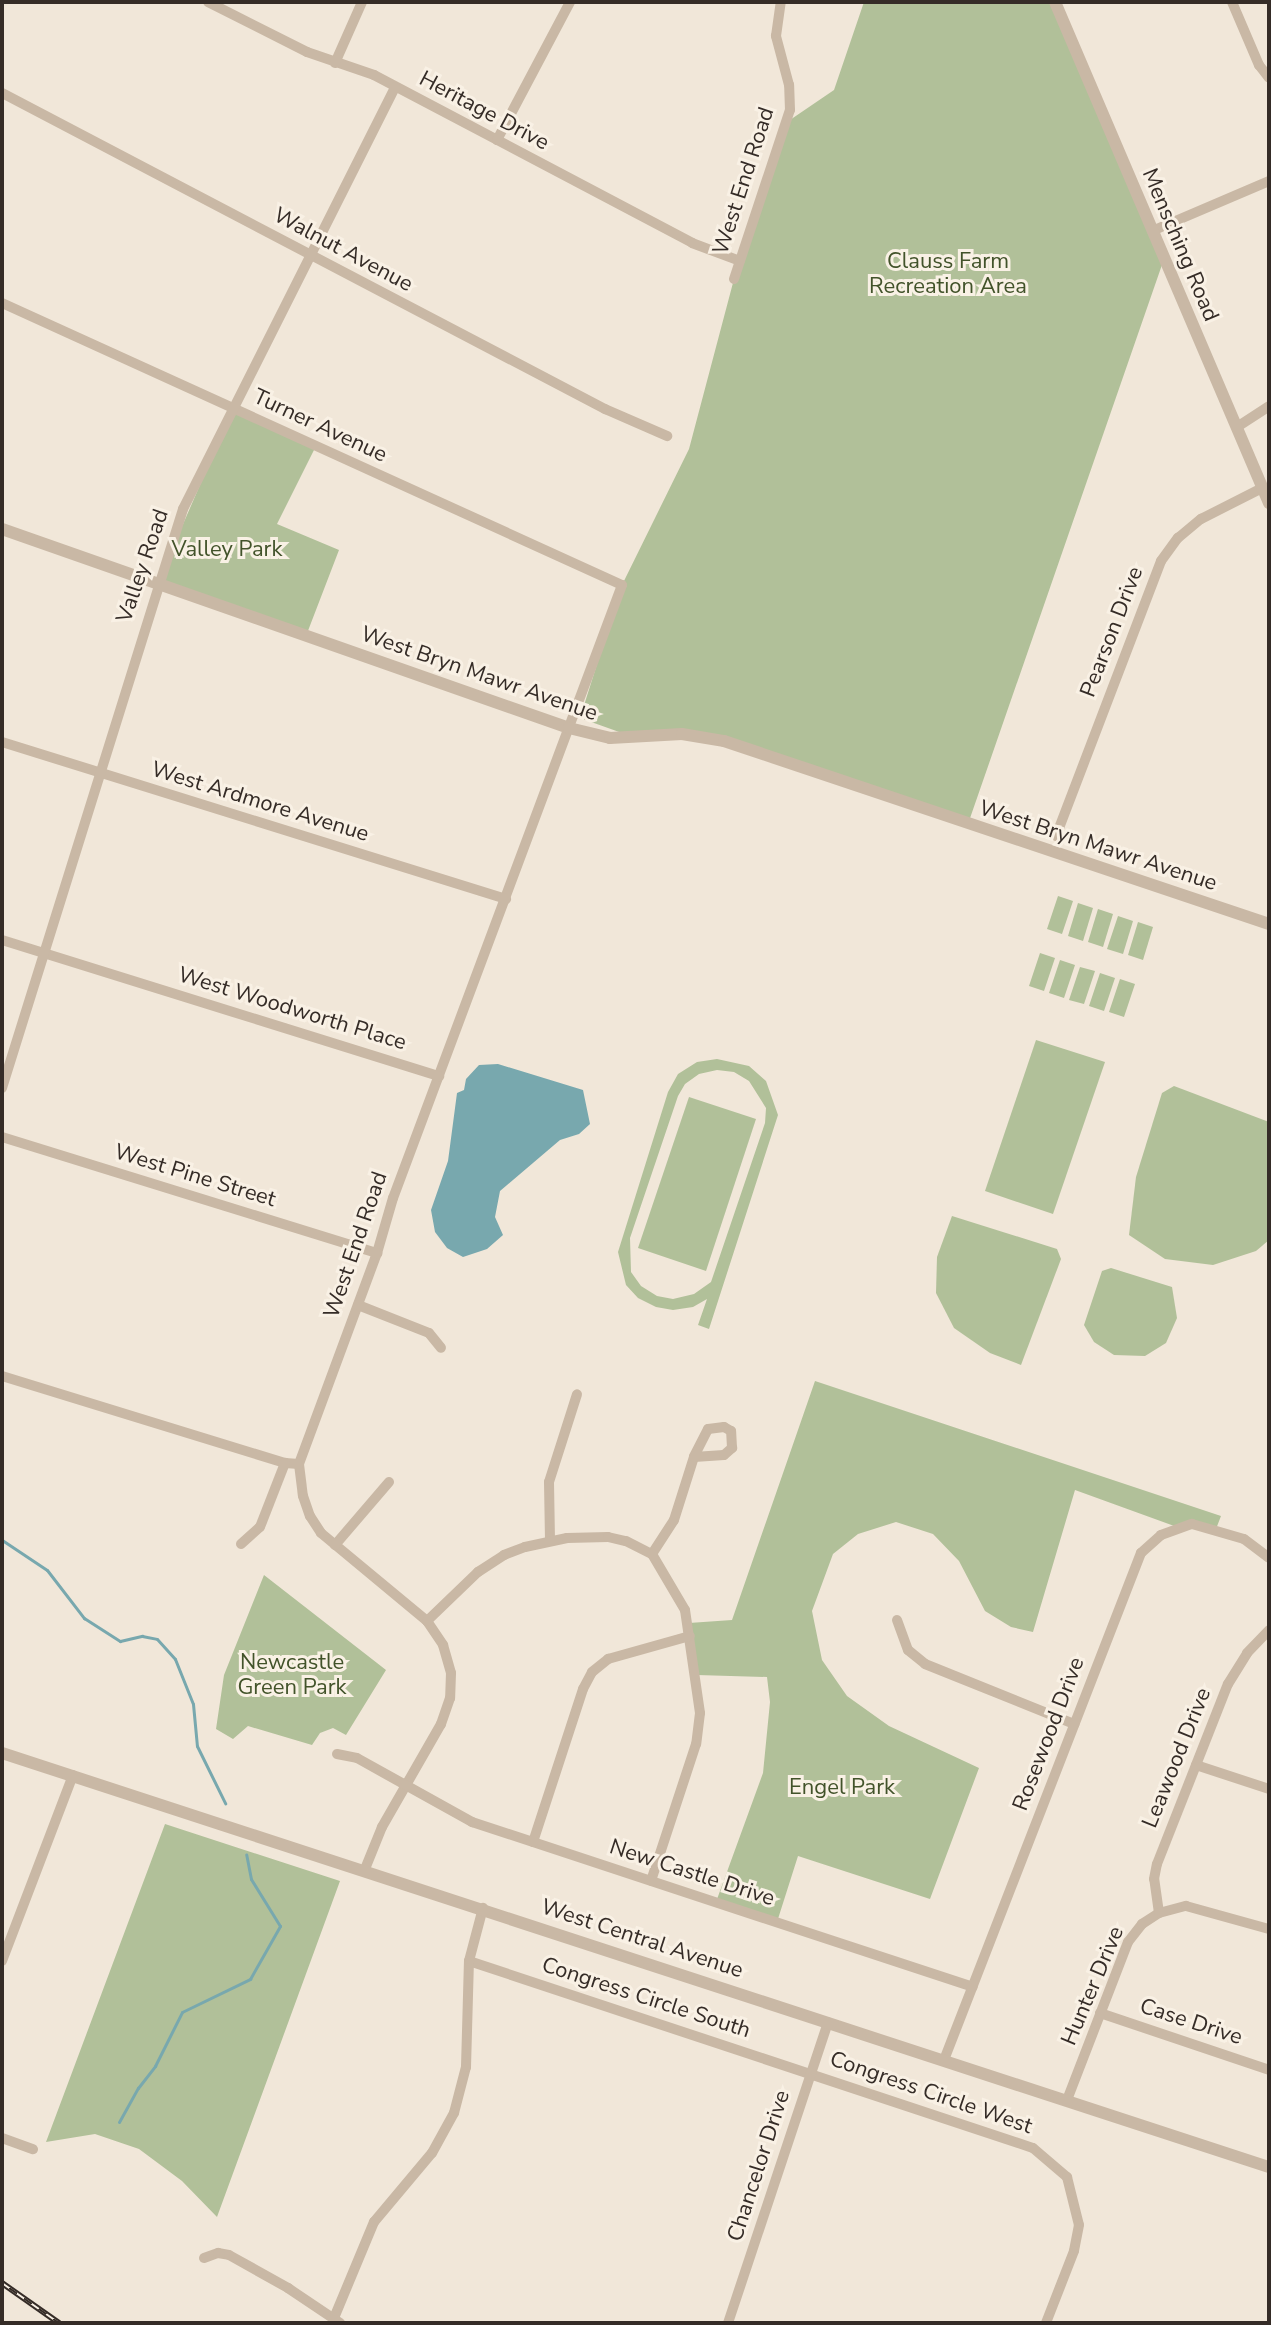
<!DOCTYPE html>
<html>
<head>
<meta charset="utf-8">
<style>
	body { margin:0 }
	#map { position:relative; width:1271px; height:2325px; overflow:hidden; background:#f1e7d9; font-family:"Nunito Sans",sans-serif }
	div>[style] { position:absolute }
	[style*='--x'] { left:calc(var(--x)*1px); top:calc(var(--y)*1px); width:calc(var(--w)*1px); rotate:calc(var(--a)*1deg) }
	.green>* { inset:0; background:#b1c099 }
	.water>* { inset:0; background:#78a8ae }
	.stream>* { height:3px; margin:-1.5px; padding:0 1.5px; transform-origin:1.5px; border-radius:1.5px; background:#78a8ae }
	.minor>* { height:10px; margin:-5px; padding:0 5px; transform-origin:5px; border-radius:5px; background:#c9b8a5 }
	.tertiary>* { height:12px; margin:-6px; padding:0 6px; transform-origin:6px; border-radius:6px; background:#c9b8a5 }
	.rail>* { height:6px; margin-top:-3px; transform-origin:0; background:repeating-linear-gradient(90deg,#f9f1e5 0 9px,#352c27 0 18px); box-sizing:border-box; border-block:2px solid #352c27 }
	span { translate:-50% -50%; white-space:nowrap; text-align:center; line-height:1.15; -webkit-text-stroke:6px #f9f1e5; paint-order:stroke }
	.street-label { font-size:22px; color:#352c27 }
	.park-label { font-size:22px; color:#42532a }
	.frame { position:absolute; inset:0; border:4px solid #352c27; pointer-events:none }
</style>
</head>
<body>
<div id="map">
	<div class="green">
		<i style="clip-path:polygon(864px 2px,1057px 2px,1164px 259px,968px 824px,724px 741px,636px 738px,580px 718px,622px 585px,689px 449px,734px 279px,787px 122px,834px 90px)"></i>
		<i style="clip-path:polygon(233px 409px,316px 446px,277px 524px,339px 550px,306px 636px,157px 584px)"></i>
		<i style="clip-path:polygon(1058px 896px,1073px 901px,1062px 934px,1047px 929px)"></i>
		<i style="clip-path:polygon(1078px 903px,1093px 908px,1083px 941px,1068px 936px)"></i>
		<i style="clip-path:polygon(1098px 909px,1113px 914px,1103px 947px,1088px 942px)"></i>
		<i style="clip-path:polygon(1118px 916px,1133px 921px,1123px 954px,1107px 949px)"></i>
		<i style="clip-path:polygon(1138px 922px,1153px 927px,1143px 960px,1128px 955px)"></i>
		<i style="clip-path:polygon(1040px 953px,1055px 958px,1044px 991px,1029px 986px)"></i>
		<i style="clip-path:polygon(1060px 960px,1075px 965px,1064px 998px,1049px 993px)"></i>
		<i style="clip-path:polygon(1080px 967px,1095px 971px,1084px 1004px,1069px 1000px)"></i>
		<i style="clip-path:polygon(1100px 973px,1115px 978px,1104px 1011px,1089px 1006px)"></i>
		<i style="clip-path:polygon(1120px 979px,1135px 984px,1124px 1017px,1109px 1012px)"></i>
		<i style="clip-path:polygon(1036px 1040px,1105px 1062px,1053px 1214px,985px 1191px)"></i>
		<i style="clip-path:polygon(evenodd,717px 1059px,749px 1066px,766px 1081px,778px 1115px,709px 1329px,698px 1325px,707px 1299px,693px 1307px,673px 1310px,656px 1307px,638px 1298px,626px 1285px,618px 1252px,668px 1092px,678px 1074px,697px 1062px,717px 1059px,717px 1070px,734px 1072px,749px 1081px,766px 1108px,765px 1123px,711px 1282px,694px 1294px,673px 1299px,657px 1296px,641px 1286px,631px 1272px,630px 1238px,678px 1096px,685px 1084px,699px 1074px,717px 1070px)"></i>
		<i style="clip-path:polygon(1174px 1086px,1269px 1122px,1269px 1240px,1256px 1251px,1213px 1265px,1165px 1259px,1129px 1235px,1136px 1177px,1162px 1093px)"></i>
		<i style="clip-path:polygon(689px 1097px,756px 1119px,706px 1271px,638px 1248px)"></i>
		<i style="clip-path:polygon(952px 1216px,1057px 1249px,1061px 1259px,1021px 1365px,990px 1353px,954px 1328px,936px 1293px,937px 1257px)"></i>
		<i style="clip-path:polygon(1111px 1268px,1172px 1287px,1177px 1318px,1166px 1343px,1145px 1356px,1114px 1355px,1094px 1342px,1084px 1325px,1102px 1271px)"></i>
		<i style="clip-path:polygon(815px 1381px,1221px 1516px,1216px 1529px,1177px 1527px,1075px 1490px,1033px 1632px,1011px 1627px,985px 1611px,959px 1561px,933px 1534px,896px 1522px,858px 1534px,833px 1554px,812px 1611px,822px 1660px,847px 1696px,889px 1726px,979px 1768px,930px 1899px,798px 1856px,777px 1922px,716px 1902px,763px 1773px,770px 1702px,767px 1677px,697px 1675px,689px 1623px,732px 1620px)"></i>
		<i style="clip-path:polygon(264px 1575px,386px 1670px,346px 1735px,333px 1728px,320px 1733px,312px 1745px,248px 1726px,233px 1739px,216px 1729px,224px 1675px)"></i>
		<i style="clip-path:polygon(165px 1824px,340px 1881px,217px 2217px,182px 2181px,139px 2149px,95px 2134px,46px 2142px)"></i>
	</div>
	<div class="water">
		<i style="clip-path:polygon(498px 1064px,583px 1090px,590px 1124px,579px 1134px,560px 1140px,500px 1191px,495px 1217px,503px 1235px,487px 1249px,463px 1257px,447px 1248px,435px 1232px,431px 1210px,448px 1161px,457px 1093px,464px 1090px,466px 1079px,479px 1065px)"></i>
	</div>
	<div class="stream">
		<i style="--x:2;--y:1540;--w:54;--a:33.7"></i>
		<i style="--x:47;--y:1570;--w:61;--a:52.4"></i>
		<i style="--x:84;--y:1618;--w:43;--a:32.6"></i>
		<i style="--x:120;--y:1641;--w:23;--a:-13"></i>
		<i style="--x:142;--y:1636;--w:15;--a:11"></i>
		<i style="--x:157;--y:1639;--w:27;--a:48"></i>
		<i style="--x:175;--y:1659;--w:48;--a:68.2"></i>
		<i style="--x:193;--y:1704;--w:42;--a:84.6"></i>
		<i style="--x:197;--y:1746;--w:64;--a:63.8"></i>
		<i style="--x:119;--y:2122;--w:39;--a:-61"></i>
		<i style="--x:138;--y:2088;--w:28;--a:-52"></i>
		<i style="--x:155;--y:2066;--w:60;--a:-63.4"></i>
		<i style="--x:182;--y:2012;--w:76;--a:-25.9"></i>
		<i style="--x:250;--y:1979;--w:61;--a:-60.5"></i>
		<i style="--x:280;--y:1926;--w:55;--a:-121.7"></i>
		<i style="--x:251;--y:1879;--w:25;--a:-101"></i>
	</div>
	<div class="minor">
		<i style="--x:208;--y:2;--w:111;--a:26.8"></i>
		<i style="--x:307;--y:52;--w:71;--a:18.9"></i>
		<i style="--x:374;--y:75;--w:360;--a:27.8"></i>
		<i style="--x:692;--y:243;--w:51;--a:20.6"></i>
		<i style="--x:1232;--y:2;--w:69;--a:66.8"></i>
		<i style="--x:1259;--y:65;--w:16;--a:52"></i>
		<i style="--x:335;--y:63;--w:67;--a:-66.1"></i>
		<i style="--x:2;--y:93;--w:681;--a:27.66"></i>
		<i style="--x:605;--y:409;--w:68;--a:23.5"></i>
		<i style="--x:497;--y:140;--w:156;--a:-62.1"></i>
		<i style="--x:1152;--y:231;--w:127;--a:-23.1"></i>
		<i style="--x:734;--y:279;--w:178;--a:-71.7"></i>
		<i style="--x:790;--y:110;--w:25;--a:-92"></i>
		<i style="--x:789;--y:85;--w:51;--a:-104.9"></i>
		<i style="--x:776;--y:36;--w:34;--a:-82"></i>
		<i style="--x:2;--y:303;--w:681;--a:24.46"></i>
		<i style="--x:622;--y:585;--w:654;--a:110.48"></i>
		<i style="--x:393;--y:1198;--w:57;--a:106.2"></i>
		<i style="--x:377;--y:1253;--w:225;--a:110.3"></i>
		<i style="--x:299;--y:1464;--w:32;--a:83"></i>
		<i style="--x:303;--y:1496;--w:21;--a:71"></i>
		<i style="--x:310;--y:1516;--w:20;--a:57"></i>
		<i style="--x:321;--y:1533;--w:138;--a:39.7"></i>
		<i style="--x:427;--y:1621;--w:29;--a:56"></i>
		<i style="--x:443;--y:1645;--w:29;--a:74"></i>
		<i style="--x:451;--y:1673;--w:25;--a:92"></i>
		<i style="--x:450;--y:1698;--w:28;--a:109"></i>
		<i style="--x:441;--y:1724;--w:119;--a:119.8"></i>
		<i style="--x:382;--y:1827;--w:45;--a:112"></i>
		<i style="--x:1237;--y:427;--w:38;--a:-33"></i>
		<i style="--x:2;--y:742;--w:528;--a:17.3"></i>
		<i style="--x:1056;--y:836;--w:294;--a:-69.1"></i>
		<i style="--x:1161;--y:561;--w:29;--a:-54"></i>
		<i style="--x:1178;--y:538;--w:30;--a:-40"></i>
		<i style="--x:1201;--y:519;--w:68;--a:-26.9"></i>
		<i style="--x:2;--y:940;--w:458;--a:17.3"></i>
		<i style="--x:2;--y:1088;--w:607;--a:-72.64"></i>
		<i style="--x:183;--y:509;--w:472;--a:-63.3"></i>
		<i style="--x:2;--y:1137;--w:393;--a:17.2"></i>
		<i style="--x:358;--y:1305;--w:76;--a:21.5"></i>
		<i style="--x:429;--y:1333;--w:19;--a:51"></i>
		<i style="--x:2;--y:1376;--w:296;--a:17.1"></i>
		<i style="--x:285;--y:1463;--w:14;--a:4"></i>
		<i style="--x:550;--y:1540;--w:58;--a:-91"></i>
		<i style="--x:549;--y:1482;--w:92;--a:-72.3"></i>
		<i style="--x:241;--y:1544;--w:25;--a:-42"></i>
		<i style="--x:260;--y:1527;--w:69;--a:-68.7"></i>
		<i style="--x:335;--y:1545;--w:83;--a:-49.4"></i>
		<i style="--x:652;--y:1554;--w:40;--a:-57.1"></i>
		<i style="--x:674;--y:1520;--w:66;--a:-72.4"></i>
		<i style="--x:694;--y:1457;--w:30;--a:-4"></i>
		<i style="--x:724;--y:1455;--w:11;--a:-41"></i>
		<i style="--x:732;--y:1448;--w:17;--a:-93"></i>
		<i style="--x:731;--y:1431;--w:8;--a:-150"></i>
		<i style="--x:724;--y:1427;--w:16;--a:173"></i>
		<i style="--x:708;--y:1429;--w:31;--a:117"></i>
		<i style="--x:897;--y:1620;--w:32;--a:70"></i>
		<i style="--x:908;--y:1650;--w:22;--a:39"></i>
		<i style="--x:925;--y:1664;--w:161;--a:21.9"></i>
		<i style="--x:427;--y:1621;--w:71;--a:-43.9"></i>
		<i style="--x:478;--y:1572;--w:31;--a:-33"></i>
		<i style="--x:504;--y:1555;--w:22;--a:-21"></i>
		<i style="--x:525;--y:1547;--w:43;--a:-12.1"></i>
		<i style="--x:567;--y:1538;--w:41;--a:-1.4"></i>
		<i style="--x:608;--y:1537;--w:18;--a:13"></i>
		<i style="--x:626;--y:1541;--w:29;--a:27"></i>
		<i style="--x:652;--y:1554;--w:65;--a:59.5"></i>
		<i style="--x:685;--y:1610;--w:104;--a:81.7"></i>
		<i style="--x:700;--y:1713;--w:31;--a:97"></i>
		<i style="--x:696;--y:1744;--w:144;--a:108.2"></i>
		<i style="--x:337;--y:1754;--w:20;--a:11"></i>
		<i style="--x:357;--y:1758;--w:132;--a:29.1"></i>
		<i style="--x:472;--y:1822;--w:527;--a:18.23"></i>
		<i style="--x:1196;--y:1765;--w:77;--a:18.2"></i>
		<i style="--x:533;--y:1842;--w:161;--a:-71.9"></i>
		<i style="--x:583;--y:1689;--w:19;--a:-62"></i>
		<i style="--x:592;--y:1672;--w:21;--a:-39"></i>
		<i style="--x:608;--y:1659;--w:85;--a:-15.7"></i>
		<i style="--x:1159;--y:1913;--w:34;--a:-98"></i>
		<i style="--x:1154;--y:1879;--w:15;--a:-79"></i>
		<i style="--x:1157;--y:1864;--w:193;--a:-68.5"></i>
		<i style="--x:1228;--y:1684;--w:36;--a:-58"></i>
		<i style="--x:1247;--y:1653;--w:32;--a:-46"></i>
		<i style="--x:2;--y:1961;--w:199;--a:-69.1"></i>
		<i style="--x:469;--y:1961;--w:594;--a:18.34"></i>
		<i style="--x:1033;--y:2148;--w:45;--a:40.5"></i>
		<i style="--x:1067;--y:2177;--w:49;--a:76"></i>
		<i style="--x:1079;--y:2225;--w:26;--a:101"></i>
		<i style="--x:1074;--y:2251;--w:77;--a:111.3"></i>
		<i style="--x:1100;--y:2013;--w:178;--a:18.6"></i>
		<i style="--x:944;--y:2060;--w:544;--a:-68.77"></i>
		<i style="--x:1141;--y:1553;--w:27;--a:-42"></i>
		<i style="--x:1161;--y:1535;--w:33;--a:-20"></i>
		<i style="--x:1192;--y:1524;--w:54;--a:16.1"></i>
		<i style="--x:1244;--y:1539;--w:31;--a:37"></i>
		<i style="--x:1067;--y:2100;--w:169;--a:-68.9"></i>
		<i style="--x:1128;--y:1942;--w:23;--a:-52"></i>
		<i style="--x:1142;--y:1924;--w:20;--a:-33"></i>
		<i style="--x:1159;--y:1913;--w:28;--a:-15"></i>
		<i style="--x:1186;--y:1906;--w:86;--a:15.5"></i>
		<i style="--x:2;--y:2138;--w:33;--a:20"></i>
		<i style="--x:204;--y:2258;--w:15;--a:-20"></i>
		<i style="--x:218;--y:2253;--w:11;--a:10"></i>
		<i style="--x:229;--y:2255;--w:68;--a:29.2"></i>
		<i style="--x:288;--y:2288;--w:63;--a:33.9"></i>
		<i style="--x:334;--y:2318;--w:104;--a:-67.4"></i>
		<i style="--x:374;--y:2222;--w:90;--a:-50"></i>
		<i style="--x:432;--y:2153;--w:46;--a:-61.2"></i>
		<i style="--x:454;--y:2113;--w:48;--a:-75.4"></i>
		<i style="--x:466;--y:2067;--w:106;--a:-88.4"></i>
		<i style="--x:469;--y:1961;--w:55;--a:-75.2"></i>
		<i style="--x:728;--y:2323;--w:317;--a:-71.6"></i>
	</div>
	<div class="tertiary">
		<i style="--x:1055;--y:2;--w:545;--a:66.87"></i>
		<i style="--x:2;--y:529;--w:601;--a:19.34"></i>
		<i style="--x:569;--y:728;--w:42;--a:13.7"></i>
		<i style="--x:610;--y:738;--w:72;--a:-3.2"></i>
		<i style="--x:682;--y:734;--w:43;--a:9.5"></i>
		<i style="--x:724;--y:741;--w:575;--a:18.56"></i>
		<i style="--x:2;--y:1753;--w:1333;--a:18.1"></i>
	</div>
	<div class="rail">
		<i style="--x:2;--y:2283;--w:70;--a:35.1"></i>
	</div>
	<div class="street-label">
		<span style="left:484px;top:111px;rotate:28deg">Heritage Drive</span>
		<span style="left:744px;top:181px;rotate:-72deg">West End Road</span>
		<span style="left:1180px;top:245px;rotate:67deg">Mensching Road</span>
		<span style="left:343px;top:250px;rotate:28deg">Walnut Avenue</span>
		<span style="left:320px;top:426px;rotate:25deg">Turner Avenue</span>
		<span style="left:143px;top:566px;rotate:-71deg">Valley Road</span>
		<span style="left:1112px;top:632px;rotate:-69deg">Pearson Drive</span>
		<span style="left:479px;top:674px;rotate:19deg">West Bryn Mawr Avenue</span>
		<span style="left:260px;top:802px;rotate:17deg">West Ardmore Avenue</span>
		<span style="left:1098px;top:846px;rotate:18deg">West Bryn Mawr Avenue</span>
		<span style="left:292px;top:1009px;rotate:17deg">West Woodworth Place</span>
		<span style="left:195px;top:1176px;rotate:17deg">West Pine Street</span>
		<span style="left:356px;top:1245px;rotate:-71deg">West End Road</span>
		<span style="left:1049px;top:1734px;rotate:-69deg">Rosewood Drive</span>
		<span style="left:1177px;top:1758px;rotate:-68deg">Leawood Drive</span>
		<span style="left:692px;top:1873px;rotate:18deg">New Castle Drive</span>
		<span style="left:642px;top:1939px;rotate:18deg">West Central Avenue</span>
		<span style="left:1093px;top:1986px;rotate:-67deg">Hunter Drive</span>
		<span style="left:646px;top:1998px;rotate:18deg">Congress Circle South</span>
		<span style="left:1191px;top:2022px;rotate:18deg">Case Drive</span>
		<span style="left:931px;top:2093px;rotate:19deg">Congress Circle West</span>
		<span style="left:759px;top:2166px;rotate:-72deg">Chancelor Drive</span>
	</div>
	<div class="park-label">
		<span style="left:948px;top:274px">Clauss Farm<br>Recreation Area</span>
		<span style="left:227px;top:550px">Valley Park</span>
		<span style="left:292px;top:1675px">Newcastle<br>Green Park</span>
		<span style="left:842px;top:1788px">Engel Park</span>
	</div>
	<div class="frame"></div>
</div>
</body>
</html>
